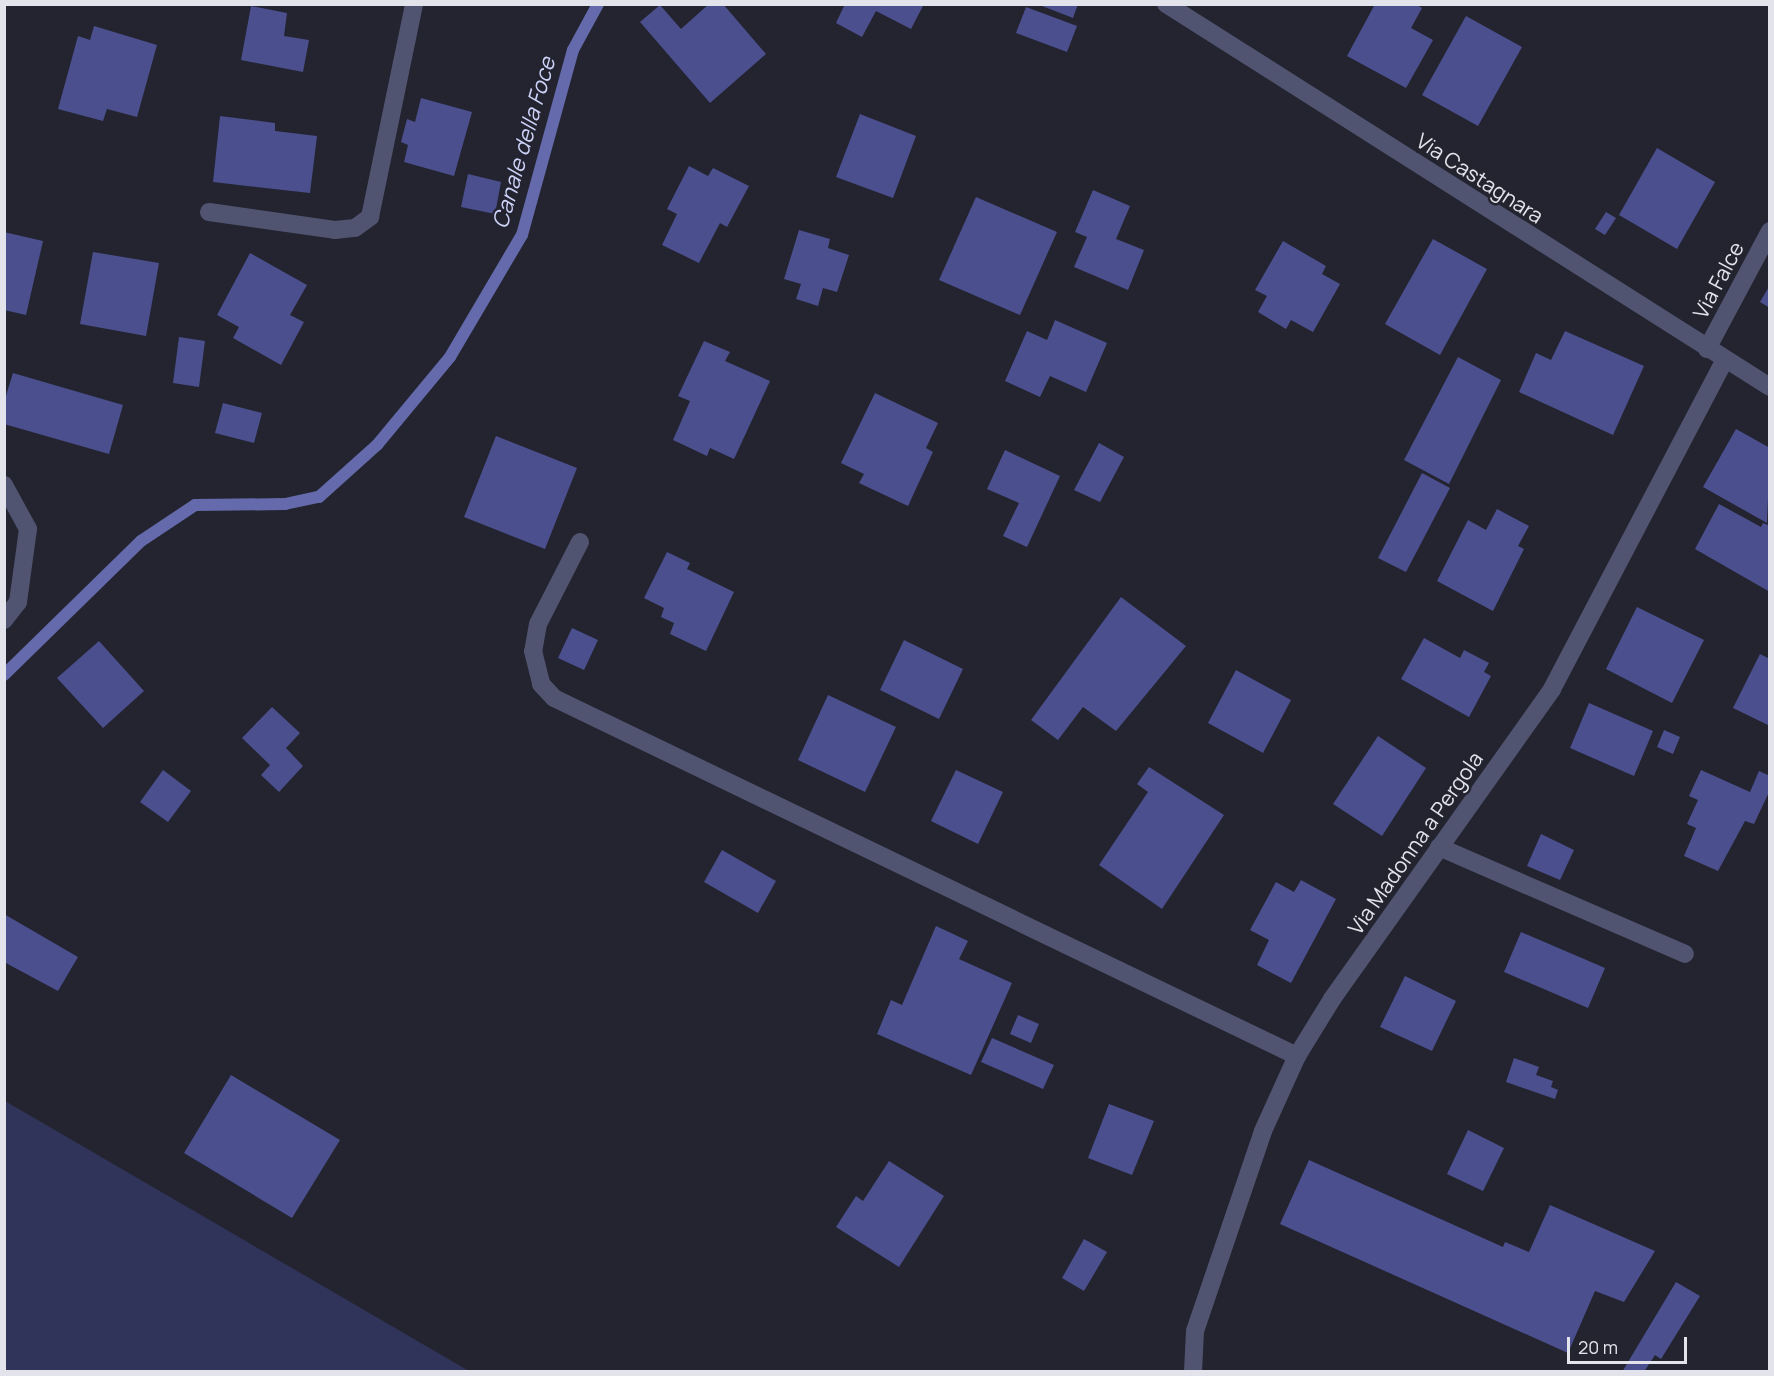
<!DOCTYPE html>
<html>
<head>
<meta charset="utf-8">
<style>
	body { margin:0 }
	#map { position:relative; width:1774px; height:1376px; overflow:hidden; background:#23242f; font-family:Manrope,sans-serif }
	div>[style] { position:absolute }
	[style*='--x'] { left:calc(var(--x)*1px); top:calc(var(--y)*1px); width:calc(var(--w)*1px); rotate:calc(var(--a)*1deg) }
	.green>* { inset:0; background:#31345a }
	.stream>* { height:12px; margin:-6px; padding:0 6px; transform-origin:6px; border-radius:6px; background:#646aab }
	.building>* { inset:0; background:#4b4f8e }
	.minor>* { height:18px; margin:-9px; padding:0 9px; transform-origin:9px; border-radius:9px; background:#505470 }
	span { translate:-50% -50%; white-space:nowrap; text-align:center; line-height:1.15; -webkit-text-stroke:5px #23242f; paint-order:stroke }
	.street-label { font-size:21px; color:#e3e4eb }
	.water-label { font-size:22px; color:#ced3f9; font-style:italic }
	.frame { position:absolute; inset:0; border:6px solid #e3e4eb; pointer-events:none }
	.scale { position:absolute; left:1567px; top:1337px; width:120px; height:27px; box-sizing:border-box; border:3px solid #e3e4eb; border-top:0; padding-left:8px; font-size:18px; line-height:21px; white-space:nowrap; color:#e3e4eb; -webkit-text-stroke:4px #23242f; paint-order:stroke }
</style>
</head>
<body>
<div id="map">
	<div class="green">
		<i style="clip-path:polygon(5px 1101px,469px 1371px,5px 1371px)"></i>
	</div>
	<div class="stream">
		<i style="--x:4;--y:675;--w:192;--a:-44.4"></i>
		<i style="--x:141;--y:541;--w:65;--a:-33.7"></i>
		<i style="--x:195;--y:505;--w:90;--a:-0.6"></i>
		<i style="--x:285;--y:504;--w:35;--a:-12"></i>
		<i style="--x:319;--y:497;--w:78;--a:-41.9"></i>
		<i style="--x:377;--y:445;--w:114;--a:-50.3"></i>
		<i style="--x:450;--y:357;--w:142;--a:-59.5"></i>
		<i style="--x:522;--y:235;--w:192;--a:-74.6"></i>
		<i style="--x:573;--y:50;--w:52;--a:-61.5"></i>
	</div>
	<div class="building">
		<i style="clip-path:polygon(709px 4px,723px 4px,766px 54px,710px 103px,640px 22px,660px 5px,681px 29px)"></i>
		<i style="clip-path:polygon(845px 4px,924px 4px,911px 29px,876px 11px,862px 37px,836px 23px)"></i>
		<i style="clip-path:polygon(1037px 4px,1078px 4px,1073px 18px)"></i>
		<i style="clip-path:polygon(1375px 4px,1415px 4px,1422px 8px,1411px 28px,1433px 40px,1406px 88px,1347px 56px)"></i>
		<i style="clip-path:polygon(251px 6px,287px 13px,284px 36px,309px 40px,303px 72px,241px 60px)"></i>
		<i style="clip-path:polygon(1026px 7px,1077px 26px,1067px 52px,1016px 33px)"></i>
		<i style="clip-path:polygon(1466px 16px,1522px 47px,1478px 126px,1422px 95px)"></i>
		<i style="clip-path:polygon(94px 26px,157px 45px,137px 117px,107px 109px,103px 121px,58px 109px,78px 36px,90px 40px)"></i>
		<i style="clip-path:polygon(421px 98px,472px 112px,454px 176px,404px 162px,408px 145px,401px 142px,407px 119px,415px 122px)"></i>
		<i style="clip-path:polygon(860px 114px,916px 136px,893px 198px,836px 177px)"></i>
		<i style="clip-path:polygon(220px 116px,275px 123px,275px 131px,317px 136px,310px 193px,213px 182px)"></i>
		<i style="clip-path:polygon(1657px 148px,1715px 182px,1677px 249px,1619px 215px)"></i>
		<i style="clip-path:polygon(689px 166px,708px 176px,713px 168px,749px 186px,727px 227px,720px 223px,699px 263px,662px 245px,677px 214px,667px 209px)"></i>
		<i style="clip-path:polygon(468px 174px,501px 182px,495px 214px,461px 207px)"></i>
		<i style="clip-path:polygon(1093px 190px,1130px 206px,1116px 239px,1144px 250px,1128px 290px,1074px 267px,1087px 237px,1075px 232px)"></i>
		<i style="clip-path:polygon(976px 197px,1057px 232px,1020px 315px,939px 280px)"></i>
		<i style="clip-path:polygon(1606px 212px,1616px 218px,1605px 235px,1595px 229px)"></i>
		<i style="clip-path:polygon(799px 230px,830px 239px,828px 248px,849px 255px,837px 292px,823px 288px,818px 306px,796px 299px,801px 284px,784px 279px)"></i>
		<i style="clip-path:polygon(4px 232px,43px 241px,26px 315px,4px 310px)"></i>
		<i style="clip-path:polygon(1433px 239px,1487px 269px,1440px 355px,1385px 324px)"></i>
		<i style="clip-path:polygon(1283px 241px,1326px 266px,1322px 274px,1340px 284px,1313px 332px,1291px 320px,1286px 329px,1258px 312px,1267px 296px,1255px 290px)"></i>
		<i style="clip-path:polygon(93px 252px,159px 263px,146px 336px,80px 324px)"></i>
		<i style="clip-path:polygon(250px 253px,307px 285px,290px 315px,304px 322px,281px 365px,233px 338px,239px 327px,217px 315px)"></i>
		<i style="clip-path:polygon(1770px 285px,1770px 308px,1760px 302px)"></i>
		<i style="clip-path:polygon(1055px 320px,1107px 343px,1086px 392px,1050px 376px,1040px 397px,1005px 381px,1027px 331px,1047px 340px)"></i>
		<i style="clip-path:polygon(1565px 331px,1644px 366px,1613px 435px,1519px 392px,1536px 353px,1551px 360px)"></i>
		<i style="clip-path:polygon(179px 337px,205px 341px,199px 387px,173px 383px)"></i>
		<i style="clip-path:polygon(704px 341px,730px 352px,725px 361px,770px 381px,734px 459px,710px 448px,707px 456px,673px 440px,690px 401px,678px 396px)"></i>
		<i style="clip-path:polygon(1458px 357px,1501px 380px,1449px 484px,1404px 460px)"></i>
		<i style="clip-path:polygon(13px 373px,123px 405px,109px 454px,4px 424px,4px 402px)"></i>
		<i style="clip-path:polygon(875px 393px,938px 423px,926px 448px,933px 452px,908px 506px,859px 483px,864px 474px,841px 463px)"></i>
		<i style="clip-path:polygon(223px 403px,262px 413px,254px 443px,215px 433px)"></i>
		<i style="clip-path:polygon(1736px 429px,1770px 448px,1767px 523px,1703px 487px)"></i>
		<i style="clip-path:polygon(496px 436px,577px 468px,545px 549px,464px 517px)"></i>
		<i style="clip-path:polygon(1099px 443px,1124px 457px,1100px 502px,1074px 490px)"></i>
		<i style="clip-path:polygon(1005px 450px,1060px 476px,1027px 547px,1003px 536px,1019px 503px,987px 489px)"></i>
		<i style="clip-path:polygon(1422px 473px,1450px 488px,1406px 572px,1378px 558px)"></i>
		<i style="clip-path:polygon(1719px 504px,1761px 527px,1763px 523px,1770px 526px,1770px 592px,1695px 549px)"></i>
		<i style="clip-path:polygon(1497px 509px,1529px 526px,1518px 546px,1524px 549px,1493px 611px,1437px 581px,1468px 520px,1486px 530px)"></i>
		<i style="clip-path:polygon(667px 552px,690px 563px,687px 569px,734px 592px,706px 651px,670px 634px,674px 623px,661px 617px,664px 608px,644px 598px)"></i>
		<i style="clip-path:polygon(1121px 597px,1186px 646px,1116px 731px,1083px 707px,1058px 740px,1031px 720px)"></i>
		<i style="clip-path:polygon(1637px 607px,1704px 640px,1672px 703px,1606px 669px)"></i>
		<i style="clip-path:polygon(572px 628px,598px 640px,584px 670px,558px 658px)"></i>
		<i style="clip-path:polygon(1424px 638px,1460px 658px,1464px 650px,1489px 663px,1484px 672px,1491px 676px,1469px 717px,1401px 679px)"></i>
		<i style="clip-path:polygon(904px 640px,963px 669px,939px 719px,880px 690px)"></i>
		<i style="clip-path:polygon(99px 641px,144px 691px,103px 728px,57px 678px)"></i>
		<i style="clip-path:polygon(1760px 654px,1770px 659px,1770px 726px,1733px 708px)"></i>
		<i style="clip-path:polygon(1236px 670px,1291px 700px,1263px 753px,1208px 723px)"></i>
		<i style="clip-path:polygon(828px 695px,896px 727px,865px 792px,798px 760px)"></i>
		<i style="clip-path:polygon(1589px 703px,1653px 731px,1634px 776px,1570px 748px)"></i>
		<i style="clip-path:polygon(272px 707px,300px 733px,286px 748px,303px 766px,279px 792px,261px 775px,270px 765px,242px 738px)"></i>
		<i style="clip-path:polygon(1664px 730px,1680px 737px,1673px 754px,1657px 747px)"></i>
		<i style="clip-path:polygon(1378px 736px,1426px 768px,1382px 836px,1333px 804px)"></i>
		<i style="clip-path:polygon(1149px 767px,1224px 815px,1162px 909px,1099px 865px,1148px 792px,1137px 784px)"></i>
		<i style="clip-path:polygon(163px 770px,191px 791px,168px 822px,140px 802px)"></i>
		<i style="clip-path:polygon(956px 770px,1003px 792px,978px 844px,931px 821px)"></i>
		<i style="clip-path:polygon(1701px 770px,1750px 792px,1759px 771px,1770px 776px,1770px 790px,1754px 824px,1745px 821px,1718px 871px,1684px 856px,1696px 828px,1687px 824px,1698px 800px,1689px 796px)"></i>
		<i style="clip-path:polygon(1541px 834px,1574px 850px,1560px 880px,1527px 866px)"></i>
		<i style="clip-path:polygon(722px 850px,776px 881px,758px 913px,704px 882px)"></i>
		<i style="clip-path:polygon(1301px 880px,1336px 899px,1291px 983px,1257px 965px,1269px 940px,1250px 930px,1276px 882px,1294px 892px)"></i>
		<i style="clip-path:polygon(4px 914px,78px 957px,58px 991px,4px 962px)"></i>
		<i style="clip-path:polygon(936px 926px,968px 941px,959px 959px,1012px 983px,971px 1075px,877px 1034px,891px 1000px,902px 1005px)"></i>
		<i style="clip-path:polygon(1521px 932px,1605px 968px,1588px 1008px,1504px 972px)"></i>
		<i style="clip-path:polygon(1405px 976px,1456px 1001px,1432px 1051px,1380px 1027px)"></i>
		<i style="clip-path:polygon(1018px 1015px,1039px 1024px,1031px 1043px,1010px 1034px)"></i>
		<i style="clip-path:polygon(992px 1038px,1054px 1065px,1043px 1089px,981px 1062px)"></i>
		<i style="clip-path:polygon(1514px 1058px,1539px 1067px,1536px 1075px,1553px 1081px,1551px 1087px,1558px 1090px,1555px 1099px,1506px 1082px)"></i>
		<i style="clip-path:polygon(231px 1075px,340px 1140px,292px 1218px,184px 1153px)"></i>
		<i style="clip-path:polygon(1109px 1104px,1154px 1121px,1132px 1175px,1088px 1158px)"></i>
		<i style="clip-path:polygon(1468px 1130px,1504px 1148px,1483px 1191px,1447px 1174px)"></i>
		<i style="clip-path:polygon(1309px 1160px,1503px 1247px,1505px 1242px,1529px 1252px,1550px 1205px,1655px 1251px,1624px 1302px,1595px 1291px,1568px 1353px,1280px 1224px)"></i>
		<i style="clip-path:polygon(889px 1161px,944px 1196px,899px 1267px,836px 1227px,856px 1196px,863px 1201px)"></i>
		<i style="clip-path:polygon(1084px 1239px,1107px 1252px,1084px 1291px,1062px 1278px)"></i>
		<i style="clip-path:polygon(1676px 1282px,1700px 1296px,1661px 1359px,1655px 1355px,1644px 1372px,1622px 1372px)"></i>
	</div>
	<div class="minor">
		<i style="--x:1166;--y:4;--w:715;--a:32.38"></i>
		<i style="--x:209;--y:212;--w:127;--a:8.1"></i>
		<i style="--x:335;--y:230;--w:20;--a:-6"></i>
		<i style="--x:355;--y:228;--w:19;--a:-36"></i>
		<i style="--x:370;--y:217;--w:217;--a:-78.3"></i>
		<i style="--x:1707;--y:349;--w:134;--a:-61.9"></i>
		<i style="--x:4;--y:485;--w:50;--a:61.4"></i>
		<i style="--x:28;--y:529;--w:74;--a:97.8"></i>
		<i style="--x:18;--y:602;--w:23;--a:128"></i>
		<i style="--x:580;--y:542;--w:92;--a:117.1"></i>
		<i style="--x:538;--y:624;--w:27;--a:100"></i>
		<i style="--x:533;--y:651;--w:34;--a:76"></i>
		<i style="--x:541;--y:684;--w:19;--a:47"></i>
		<i style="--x:554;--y:698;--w:825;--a:25.73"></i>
		<i style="--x:1439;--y:847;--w:268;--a:23.5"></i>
		<i style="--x:1193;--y:1372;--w:41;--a:-87.2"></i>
		<i style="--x:1195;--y:1331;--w:211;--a:-71.2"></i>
		<i style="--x:1263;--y:1131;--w:82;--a:-65.6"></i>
		<i style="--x:1297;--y:1056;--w:67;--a:-58.4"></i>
		<i style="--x:1332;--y:999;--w:380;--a:-54.6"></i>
		<i style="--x:1552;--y:689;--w:372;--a:-62.3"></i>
	</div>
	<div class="street-label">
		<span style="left:1480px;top:178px;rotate:33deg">Via Castagnara</span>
		<span style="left:1718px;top:280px;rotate:-62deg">Via Falce</span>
		<span style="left:1415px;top:843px;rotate:-55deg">Via Madonna a Pergola</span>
	</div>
	<div class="water-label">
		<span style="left:524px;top:143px;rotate:-74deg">Canale della Foce</span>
	</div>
	<div class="frame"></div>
	<div class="scale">20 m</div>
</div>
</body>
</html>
